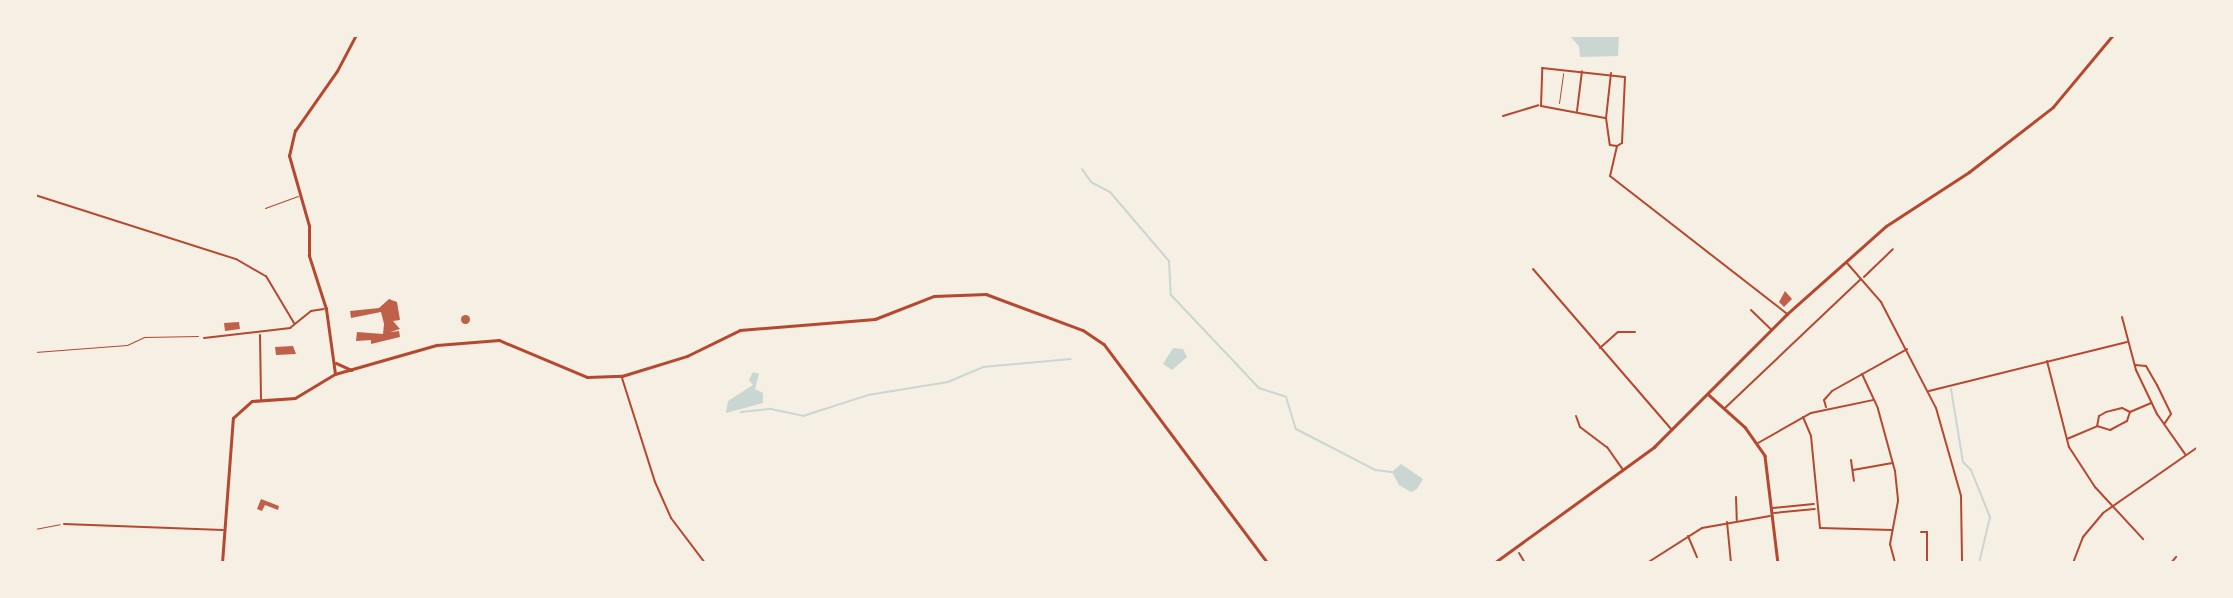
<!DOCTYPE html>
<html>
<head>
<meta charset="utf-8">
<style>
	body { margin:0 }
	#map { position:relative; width:2233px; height:598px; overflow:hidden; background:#f6efe4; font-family:Inter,sans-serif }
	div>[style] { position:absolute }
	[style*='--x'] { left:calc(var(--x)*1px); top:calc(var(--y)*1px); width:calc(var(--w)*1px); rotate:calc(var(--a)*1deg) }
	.water>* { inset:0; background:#c9d6d2 }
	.stream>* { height:2px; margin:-1px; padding:0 1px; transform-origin:1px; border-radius:1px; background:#c9d6d2 }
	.building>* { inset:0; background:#bf614a }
	.round { border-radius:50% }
	.path>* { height:1px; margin:-0.5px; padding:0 0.5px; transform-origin:0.5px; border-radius:0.5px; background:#b5482f }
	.service>* { height:1px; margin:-0.5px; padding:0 0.5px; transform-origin:0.5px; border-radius:0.5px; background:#b5482f }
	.pedestrian>* { height:2px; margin:-1px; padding:0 1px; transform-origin:1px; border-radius:1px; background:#b5482f }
	.minor>* { height:2px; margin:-1px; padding:0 1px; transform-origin:1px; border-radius:1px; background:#b5482f }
	.tertiary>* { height:2.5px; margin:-1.25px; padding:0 1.25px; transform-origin:1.25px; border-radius:1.25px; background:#b5482f }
	.secondary>* { height:2.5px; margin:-1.25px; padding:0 1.25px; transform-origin:1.25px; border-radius:1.25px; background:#b5482f }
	span { translate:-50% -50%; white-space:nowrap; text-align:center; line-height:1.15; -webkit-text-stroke:7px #f6efe4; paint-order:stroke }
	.frame { position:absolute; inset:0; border:37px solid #f6efe4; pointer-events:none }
</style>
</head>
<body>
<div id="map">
	<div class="water">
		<i style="clip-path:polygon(1569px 35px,1619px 35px,1618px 56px,1580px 57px,1579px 46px)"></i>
		<i style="clip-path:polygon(1173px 348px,1183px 349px,1187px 357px,1172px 370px,1163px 364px)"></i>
		<i style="clip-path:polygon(753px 372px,759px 374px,755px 389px,763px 393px,763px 403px,726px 413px,728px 401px,753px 385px,749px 380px)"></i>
		<i style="clip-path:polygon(1401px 464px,1423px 479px,1417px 489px,1411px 492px,1399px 485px,1392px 472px)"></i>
	</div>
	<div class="stream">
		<i style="--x:1082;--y:169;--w:16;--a:55"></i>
		<i style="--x:1091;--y:182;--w:21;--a:28"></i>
		<i style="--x:1110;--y:192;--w:91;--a:49.5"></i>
		<i style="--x:1169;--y:261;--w:34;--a:87"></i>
		<i style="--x:1171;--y:295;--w:128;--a:46.6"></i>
		<i style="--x:1259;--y:388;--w:28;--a:18"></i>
		<i style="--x:1286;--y:397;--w:34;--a:73"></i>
		<i style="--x:1296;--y:429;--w:89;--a:27.4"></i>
		<i style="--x:1375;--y:470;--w:17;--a:7"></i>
		<i style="--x:1951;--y:389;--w:74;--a:80.7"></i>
		<i style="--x:1963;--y:462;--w:11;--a:45"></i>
		<i style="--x:1971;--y:470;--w:51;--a:68"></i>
		<i style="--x:1990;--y:517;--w:47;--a:103.4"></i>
		<i style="--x:741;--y:412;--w:30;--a:-6"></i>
		<i style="--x:771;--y:409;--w:33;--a:12"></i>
		<i style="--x:803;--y:416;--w:68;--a:-17.9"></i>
		<i style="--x:868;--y:395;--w:81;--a:-9.2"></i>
		<i style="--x:948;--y:382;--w:38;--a:-23"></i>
		<i style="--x:983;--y:367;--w:88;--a:-5.2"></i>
	</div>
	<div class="building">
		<i style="clip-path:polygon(1785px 291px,1792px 299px,1784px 307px,1779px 302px)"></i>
		<i style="clip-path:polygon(389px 299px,397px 302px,400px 320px,393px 321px,400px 329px,390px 332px,399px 331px,400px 337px,371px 344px,371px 340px,356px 341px,357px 332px,383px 334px,384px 324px,381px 312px,351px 318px,350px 311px,379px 308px)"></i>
		<i class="round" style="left:460.5px;top:314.5px;width:9px;height:9px"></i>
		<i style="clip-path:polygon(239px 322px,240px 329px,225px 331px,224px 323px)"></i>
		<i style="clip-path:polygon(293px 346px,296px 354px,276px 355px,275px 347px)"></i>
		<i style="clip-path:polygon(261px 499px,279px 506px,278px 510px,265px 505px,262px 511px,257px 509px)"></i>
	</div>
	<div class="path">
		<i style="--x:1559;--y:103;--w:30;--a:-82"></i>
		<i style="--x:35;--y:352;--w:92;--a:-4.4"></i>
		<i style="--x:127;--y:345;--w:19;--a:-25"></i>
		<i style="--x:144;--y:337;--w:54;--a:-1.1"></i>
		<i style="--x:35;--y:529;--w:25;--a:-11"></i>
	</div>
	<div class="service">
		<i style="--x:265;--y:208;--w:35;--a:-20"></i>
	</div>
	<div class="pedestrian">
		<i style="--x:1773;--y:508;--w:41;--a:-5.6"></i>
		<i style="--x:1774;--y:513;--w:41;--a:-5.6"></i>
	</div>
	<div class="minor">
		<i style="--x:1611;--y:73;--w:45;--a:96.3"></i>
		<i style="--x:1606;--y:118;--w:27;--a:82"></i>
		<i style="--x:1610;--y:145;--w:7;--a:8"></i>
		<i style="--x:1617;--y:146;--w:31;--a:103"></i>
		<i style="--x:1610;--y:176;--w:223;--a:37.9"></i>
		<i style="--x:1577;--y:111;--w:40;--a:-82.9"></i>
		<i style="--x:1503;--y:116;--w:37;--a:-17"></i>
		<i style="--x:1605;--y:118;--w:65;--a:-169.4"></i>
		<i style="--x:1541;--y:106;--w:38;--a:-88"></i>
		<i style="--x:1542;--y:68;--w:83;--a:6.2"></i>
		<i style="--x:1625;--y:77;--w:66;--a:92.6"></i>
		<i style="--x:1622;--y:143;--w:6;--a:149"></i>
		<i style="--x:35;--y:195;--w:211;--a:17.7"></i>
		<i style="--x:236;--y:259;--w:34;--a:30"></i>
		<i style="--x:266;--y:276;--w:55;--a:59.2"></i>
		<i style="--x:1847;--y:263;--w:52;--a:48.9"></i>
		<i style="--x:1881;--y:302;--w:119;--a:62.6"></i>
		<i style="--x:1936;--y:408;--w:91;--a:74.1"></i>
		<i style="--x:1961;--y:496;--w:65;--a:89.1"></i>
		<i style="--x:1533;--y:269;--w:213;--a:49.2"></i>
		<i style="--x:1864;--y:277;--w:40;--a:-44"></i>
		<i style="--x:1751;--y:310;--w:28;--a:44"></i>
		<i style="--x:2122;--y:317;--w:55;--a:75.2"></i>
		<i style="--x:2136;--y:370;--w:49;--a:64.5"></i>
		<i style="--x:2157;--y:414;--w:49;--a:55"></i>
		<i style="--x:260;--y:335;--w:64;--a:89.1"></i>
		<i style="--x:204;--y:338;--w:87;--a:-6.6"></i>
		<i style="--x:290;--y:328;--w:27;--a:-39"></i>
		<i style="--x:311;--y:311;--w:13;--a:-9"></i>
		<i style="--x:1600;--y:348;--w:24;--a:-42"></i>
		<i style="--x:1618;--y:332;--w:17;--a:0"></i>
		<i style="--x:2047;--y:361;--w:89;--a:75.7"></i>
		<i style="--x:2069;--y:447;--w:48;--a:57"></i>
		<i style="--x:2095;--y:487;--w:71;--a:47.3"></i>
		<i style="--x:2135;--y:365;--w:11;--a:5"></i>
		<i style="--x:2146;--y:366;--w:22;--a:60"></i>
		<i style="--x:2157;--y:385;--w:32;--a:64"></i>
		<i style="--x:2171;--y:414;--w:11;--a:124"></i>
		<i style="--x:1862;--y:374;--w:38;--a:65"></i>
		<i style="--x:1878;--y:409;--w:64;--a:74.7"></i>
		<i style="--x:1895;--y:471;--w:30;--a:84"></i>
		<i style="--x:1898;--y:501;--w:44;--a:100.5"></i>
		<i style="--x:1890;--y:544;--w:20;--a:75"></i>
		<i style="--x:622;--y:378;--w:109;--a:72.4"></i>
		<i style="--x:655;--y:482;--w:39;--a:66"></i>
		<i style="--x:671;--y:518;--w:56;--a:52.9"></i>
		<i style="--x:1929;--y:391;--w:204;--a:-13.9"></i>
		<i style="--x:1826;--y:407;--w:7;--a:-106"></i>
		<i style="--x:1824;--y:400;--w:12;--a:-48"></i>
		<i style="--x:1832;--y:391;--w:86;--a:-29.2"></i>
		<i style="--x:1725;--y:408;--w:187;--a:-43.5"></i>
		<i style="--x:2130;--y:412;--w:23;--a:-23"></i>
		<i style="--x:1576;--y:416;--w:12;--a:70"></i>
		<i style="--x:1580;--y:427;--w:34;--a:37"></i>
		<i style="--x:1607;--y:447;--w:28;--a:55"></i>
		<i style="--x:1803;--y:417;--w:21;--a:67"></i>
		<i style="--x:1811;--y:436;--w:92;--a:84.4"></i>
		<i style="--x:1820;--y:528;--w:72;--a:1.6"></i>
		<i style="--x:2067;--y:439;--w:33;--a:-23"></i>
		<i style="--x:2097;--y:426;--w:14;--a:17"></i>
		<i style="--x:2110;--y:430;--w:19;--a:-28"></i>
		<i style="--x:2127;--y:421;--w:9;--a:-72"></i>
		<i style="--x:2130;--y:412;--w:9;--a:-153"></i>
		<i style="--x:2122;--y:408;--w:16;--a:166"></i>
		<i style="--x:2106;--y:412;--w:8;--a:150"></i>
		<i style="--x:2099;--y:416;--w:10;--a:101"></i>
		<i style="--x:1758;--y:443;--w:61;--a:-29.5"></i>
		<i style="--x:1811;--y:413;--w:63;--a:-11.8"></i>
		<i style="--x:1851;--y:460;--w:21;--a:82"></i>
		<i style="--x:1853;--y:470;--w:40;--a:-10"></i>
		<i style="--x:1736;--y:497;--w:23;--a:88"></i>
		<i style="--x:1727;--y:522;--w:41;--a:84.4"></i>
		<i style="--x:64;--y:524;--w:159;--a:2.2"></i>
		<i style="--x:1921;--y:532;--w:6;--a:0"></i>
		<i style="--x:1927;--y:532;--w:30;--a:90"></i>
		<i style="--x:1688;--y:536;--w:23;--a:67"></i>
		<i style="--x:1519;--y:553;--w:12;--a:59"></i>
		<i style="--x:1647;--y:563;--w:65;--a:-32.5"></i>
		<i style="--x:1702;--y:528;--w:69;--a:-10"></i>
		<i style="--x:2073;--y:563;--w:28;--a:-69"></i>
		<i style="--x:2083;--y:537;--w:31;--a:-50"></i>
		<i style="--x:2103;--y:513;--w:116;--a:-34.8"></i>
		<i style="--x:2171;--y:563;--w:8;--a:-50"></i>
	</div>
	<div class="tertiary">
		<i style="--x:335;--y:374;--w:106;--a:-15.9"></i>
		<i style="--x:437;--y:345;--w:62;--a:-4.6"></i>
		<i style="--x:499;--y:340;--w:95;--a:22.8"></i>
		<i style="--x:587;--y:377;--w:35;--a:-2"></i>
		<i style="--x:622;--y:376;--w:68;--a:-17.1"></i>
		<i style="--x:687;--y:356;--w:59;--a:-26.1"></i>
		<i style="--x:740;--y:330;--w:135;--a:-4.7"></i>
		<i style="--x:875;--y:319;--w:63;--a:-21.3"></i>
		<i style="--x:934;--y:296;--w:52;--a:-2.2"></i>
		<i style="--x:986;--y:294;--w:103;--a:20.4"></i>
		<i style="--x:1083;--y:330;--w:25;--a:34"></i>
		<i style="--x:1104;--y:344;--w:274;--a:53.2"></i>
		<i style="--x:1708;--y:394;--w:50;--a:41.7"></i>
		<i style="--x:1745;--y:427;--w:35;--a:55"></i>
		<i style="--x:1765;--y:456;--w:108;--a:83.1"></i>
		<i style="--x:1494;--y:563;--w:198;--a:-35.9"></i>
		<i style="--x:1654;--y:447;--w:188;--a:-45"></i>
		<i style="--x:1787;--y:314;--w:132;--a:-41.6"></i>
		<i style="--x:1886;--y:226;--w:99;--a:-33"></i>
		<i style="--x:1969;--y:172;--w:106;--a:-37.7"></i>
		<i style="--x:2053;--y:107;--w:94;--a:-50.2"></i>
		<i style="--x:1922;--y:563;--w:55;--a:0"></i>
	</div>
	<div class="secondary">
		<i style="--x:336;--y:363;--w:17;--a:24"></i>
		<i style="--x:222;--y:563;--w:145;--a:-85.7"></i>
		<i style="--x:233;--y:418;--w:25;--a:-42"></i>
		<i style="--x:252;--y:401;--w:43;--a:-4"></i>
		<i style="--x:295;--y:398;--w:47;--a:-31"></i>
		<i style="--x:335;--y:374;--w:66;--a:-97.9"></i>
		<i style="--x:326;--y:309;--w:56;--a:-107.8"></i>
		<i style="--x:309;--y:256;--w:30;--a:-90"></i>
		<i style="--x:309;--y:226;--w:73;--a:-105.9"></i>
		<i style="--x:289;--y:156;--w:26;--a:-77"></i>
		<i style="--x:295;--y:131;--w:73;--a:-55"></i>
		<i style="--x:337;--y:71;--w:41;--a:-62.2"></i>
	</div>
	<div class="frame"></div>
</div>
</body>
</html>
